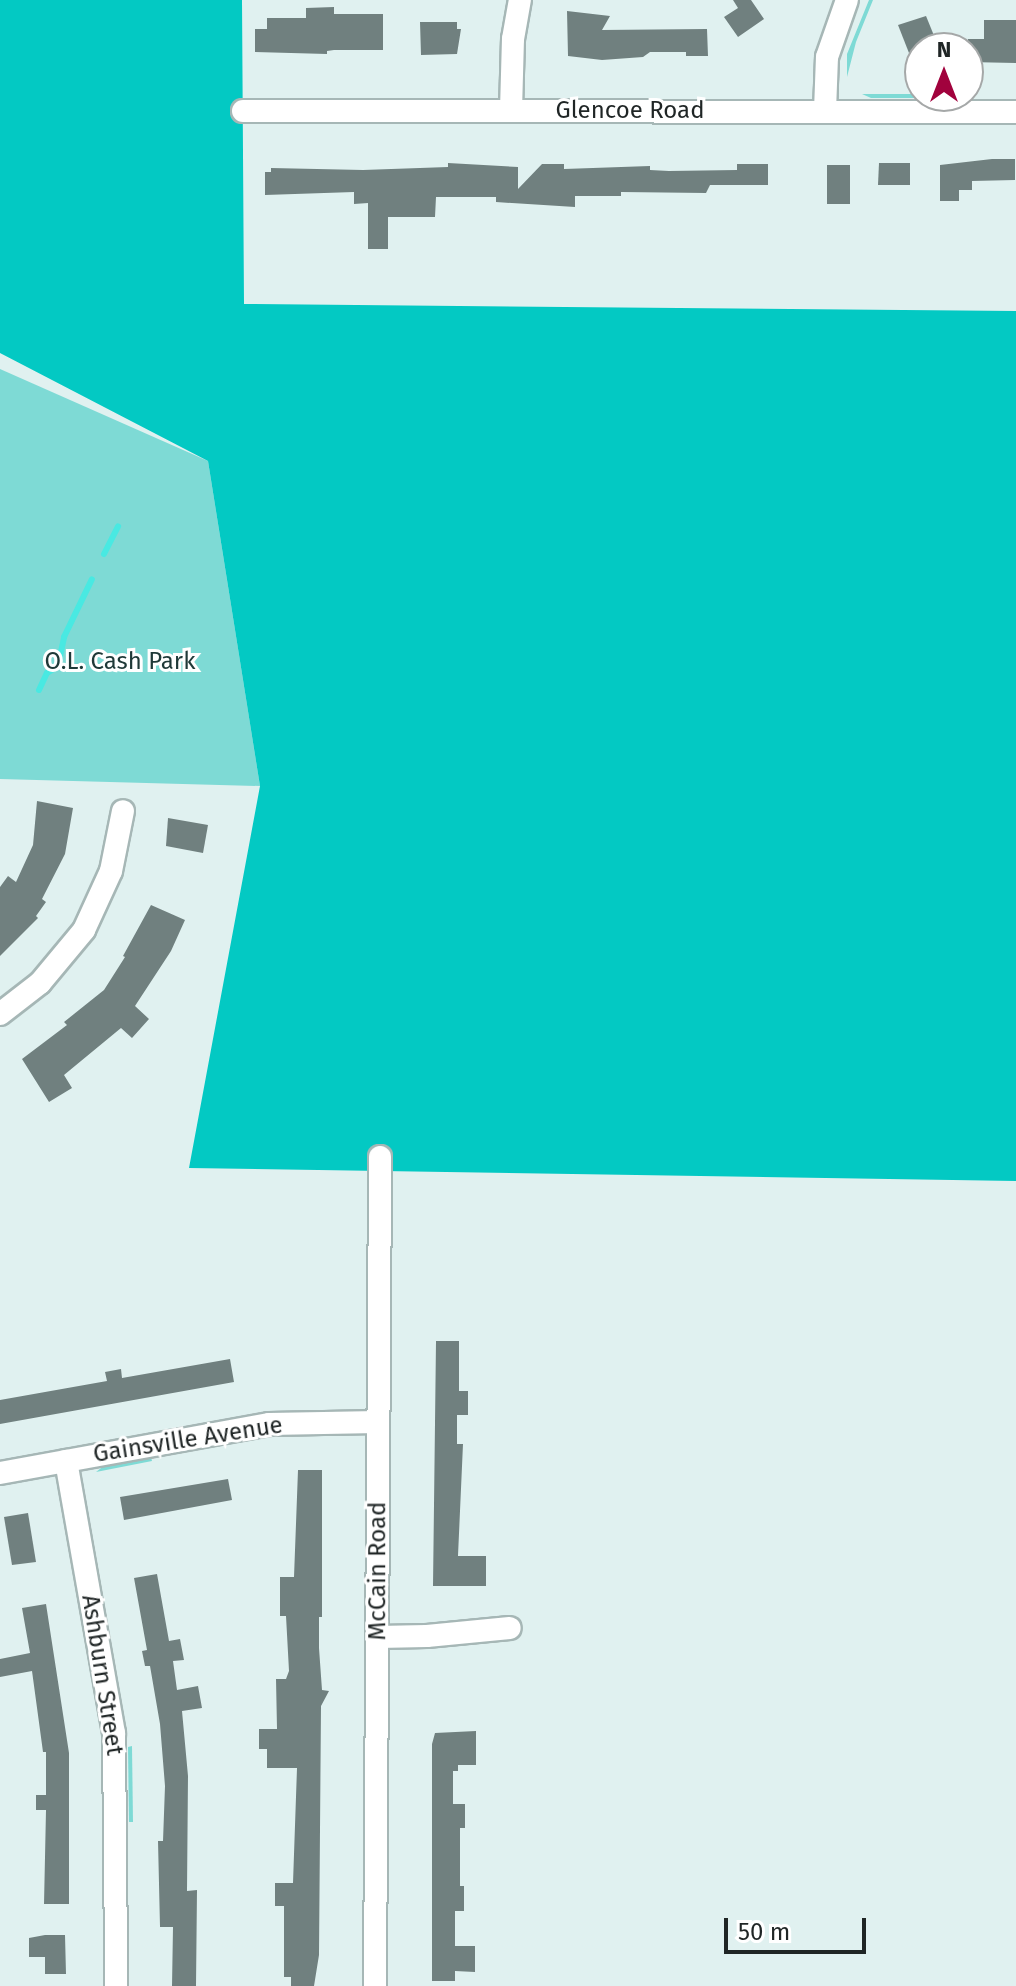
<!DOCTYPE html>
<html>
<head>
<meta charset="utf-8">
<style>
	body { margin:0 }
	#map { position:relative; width:1016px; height:1986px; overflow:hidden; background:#e0f1f0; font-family:"Fira Sans",sans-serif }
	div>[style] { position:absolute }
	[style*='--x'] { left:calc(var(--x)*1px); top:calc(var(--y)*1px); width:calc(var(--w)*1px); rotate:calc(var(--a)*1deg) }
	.green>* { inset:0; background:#7edad5 }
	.forest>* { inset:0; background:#03c9c3 }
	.stream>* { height:6px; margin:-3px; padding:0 3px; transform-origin:3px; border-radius:3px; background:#49e9e2 }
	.building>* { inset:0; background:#70807f }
	.roads { filter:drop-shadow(2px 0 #a6b7b6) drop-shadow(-2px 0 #a6b7b6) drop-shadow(0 2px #a6b7b6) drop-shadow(0 -2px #a6b7b6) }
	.minor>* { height:22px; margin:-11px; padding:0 11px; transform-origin:11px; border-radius:11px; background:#fff }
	span { translate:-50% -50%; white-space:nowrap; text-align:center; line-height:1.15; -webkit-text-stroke:6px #fff; paint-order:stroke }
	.street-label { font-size:24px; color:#1f2525 }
	.park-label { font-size:24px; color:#1f3938 }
	.north { position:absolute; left:904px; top:32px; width:80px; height:80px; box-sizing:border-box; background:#fff; border:2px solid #a5a8a8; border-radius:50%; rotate:0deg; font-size:22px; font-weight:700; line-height:32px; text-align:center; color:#1f2525 }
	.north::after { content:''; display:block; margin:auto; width:28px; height:36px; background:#a1023d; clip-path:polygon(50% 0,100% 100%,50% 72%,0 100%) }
	.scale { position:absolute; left:724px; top:1918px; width:142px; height:36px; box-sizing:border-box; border:4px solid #1f2525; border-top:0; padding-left:10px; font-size:24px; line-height:28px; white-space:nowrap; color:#1f2525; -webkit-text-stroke:6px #fff; paint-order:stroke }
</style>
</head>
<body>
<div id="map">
	<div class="green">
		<i style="clip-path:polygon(869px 0,873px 0,856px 42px,847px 77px,847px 54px)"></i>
		<i style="clip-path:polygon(862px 94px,970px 94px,970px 98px,871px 98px)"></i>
		<i style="clip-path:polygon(0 369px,208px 461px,260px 786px,0 779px)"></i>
		<i style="clip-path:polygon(151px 1457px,152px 1461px,96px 1472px,105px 1465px)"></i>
		<i style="clip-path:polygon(132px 1746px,133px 1822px,129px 1822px,128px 1747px)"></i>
	</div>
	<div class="forest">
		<i style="clip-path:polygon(0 0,242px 0,244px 304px,1016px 311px,1016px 1181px,189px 1168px,260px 786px,208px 461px,0 353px)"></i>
	</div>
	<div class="stream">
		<i style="--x:104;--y:554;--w:31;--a:-63"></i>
		<i style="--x:39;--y:690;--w:19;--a:-65"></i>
		<i style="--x:47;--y:673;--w:13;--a:-32"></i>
		<i style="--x:58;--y:666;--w:30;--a:-78"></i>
		<i style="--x:64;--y:637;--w:64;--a:-64.2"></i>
	</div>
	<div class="building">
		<i style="clip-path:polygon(733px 0,751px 0,764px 19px,738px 37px,724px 17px,738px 8px)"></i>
		<i style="clip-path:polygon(334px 7px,334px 14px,383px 14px,383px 50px,334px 50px,327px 51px,327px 54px,255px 52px,255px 29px,267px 29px,267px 18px,306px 18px,306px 8px)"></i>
		<i style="clip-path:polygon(567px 11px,610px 16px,602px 30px,707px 29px,708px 56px,686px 56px,686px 52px,650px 52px,643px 57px,602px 60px,568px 56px)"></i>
		<i style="clip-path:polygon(926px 16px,937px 43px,909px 53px,898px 25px)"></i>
		<i style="clip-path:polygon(984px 20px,1016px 20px,1016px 63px,968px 62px,968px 39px,984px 39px)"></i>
		<i style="clip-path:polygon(420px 22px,457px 22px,457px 29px,461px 29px,457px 54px,421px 55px)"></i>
		<i style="clip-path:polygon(992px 159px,1015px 159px,1015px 180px,972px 181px,972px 190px,959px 190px,959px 201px,940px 201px,940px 165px)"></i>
		<i style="clip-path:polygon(448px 163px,518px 167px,518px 189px,542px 164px,564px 164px,564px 169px,650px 166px,650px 170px,669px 171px,737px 170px,737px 164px,768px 164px,768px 185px,710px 185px,706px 193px,621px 192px,621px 196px,575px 196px,575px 207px,496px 202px,496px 197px,436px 197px,435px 217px,388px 217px,388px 249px,368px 249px,368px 203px,354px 204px,354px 192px,265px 195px,265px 172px,271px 172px,271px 168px,363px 170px,448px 167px)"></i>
		<i style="clip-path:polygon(879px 163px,910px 163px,910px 185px,878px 185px)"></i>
		<i style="clip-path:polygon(827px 165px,850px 165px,850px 204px,827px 204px)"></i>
		<i style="clip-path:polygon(37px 801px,73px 808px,65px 854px,42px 899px,46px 902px,36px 916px,38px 918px,0 956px,0 887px,8px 876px,16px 882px,33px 845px)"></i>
		<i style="clip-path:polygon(168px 818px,208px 825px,203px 853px,166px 846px)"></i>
		<i style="clip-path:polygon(151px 905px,185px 920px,171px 951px,135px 1006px,149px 1019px,132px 1038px,121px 1028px,64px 1075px,72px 1088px,49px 1102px,22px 1059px,67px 1025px,64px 1022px,104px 990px,125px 957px,123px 956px)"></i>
		<i style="clip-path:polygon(436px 1341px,459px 1341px,459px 1391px,468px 1391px,468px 1415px,457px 1415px,457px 1444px,463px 1444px,458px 1556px,486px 1556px,486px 1586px,433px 1586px)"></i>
		<i style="clip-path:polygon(230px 1359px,234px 1382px,0 1424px,0 1400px,107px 1381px,105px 1372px,121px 1369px,122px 1378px)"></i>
		<i style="clip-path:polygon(298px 1470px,322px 1470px,322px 1617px,319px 1617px,319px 1648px,322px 1690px,329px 1691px,321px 1706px,319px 1955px,314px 1986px,291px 1986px,291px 1977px,284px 1977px,284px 1906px,275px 1906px,275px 1883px,293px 1883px,297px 1768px,267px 1768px,267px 1749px,259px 1749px,259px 1729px,277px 1729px,276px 1679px,286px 1679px,289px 1671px,286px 1616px,280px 1616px,280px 1577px,294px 1577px)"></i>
		<i style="clip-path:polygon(228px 1479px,232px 1500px,124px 1520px,120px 1497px)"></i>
		<i style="clip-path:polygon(28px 1513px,36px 1562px,12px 1565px,4px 1517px)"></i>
		<i style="clip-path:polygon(157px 1574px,169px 1641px,180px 1639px,184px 1660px,173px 1661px,177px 1690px,198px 1686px,202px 1708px,182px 1711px,188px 1776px,187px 1891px,197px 1890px,196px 1986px,172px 1986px,173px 1927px,160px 1927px,158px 1841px,163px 1841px,165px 1786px,160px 1724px,150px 1666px,145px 1666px,142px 1651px,147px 1650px,134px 1578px)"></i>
		<i style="clip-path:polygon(46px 1604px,69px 1753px,69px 1904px,44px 1904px,46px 1810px,36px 1810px,36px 1795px,46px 1795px,46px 1752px,43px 1752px,32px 1671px,0 1677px,0 1659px,30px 1653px,22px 1608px)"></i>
		<i style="clip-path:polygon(476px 1731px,476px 1765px,458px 1765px,458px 1771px,453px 1771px,453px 1804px,465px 1804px,465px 1828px,460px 1828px,460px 1886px,464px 1886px,464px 1911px,455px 1911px,455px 1946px,475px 1946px,475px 1972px,455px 1971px,455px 1981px,432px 1981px,432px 1744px,435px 1733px)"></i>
		<i style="clip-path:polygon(45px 1935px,65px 1935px,66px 1974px,45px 1974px,45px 1957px,29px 1957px,29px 1938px)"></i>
	</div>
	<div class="roads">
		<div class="minor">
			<i style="--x:511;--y:110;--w:71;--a:-88.4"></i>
			<i style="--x:513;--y:39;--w:40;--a:-80"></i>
			<i style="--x:243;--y:111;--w:773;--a:0.07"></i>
			<i style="--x:825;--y:111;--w:54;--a:-87.9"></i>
			<i style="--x:827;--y:57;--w:60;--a:-70.7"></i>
			<i style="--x:0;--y:1014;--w:51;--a:-37.8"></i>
			<i style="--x:40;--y:983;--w:69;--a:-50.3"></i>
			<i style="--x:84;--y:930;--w:65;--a:-65.4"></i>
			<i style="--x:111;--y:871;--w:61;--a:-78.7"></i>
			<i style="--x:66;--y:1461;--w:276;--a:80"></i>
			<i style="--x:114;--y:1733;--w:253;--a:89.5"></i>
			<i style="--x:0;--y:1473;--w:273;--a:-10.3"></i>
			<i style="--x:269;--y:1424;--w:109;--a:-1.1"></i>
			<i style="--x:378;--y:1637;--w:49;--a:-1.2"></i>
			<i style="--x:427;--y:1636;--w:83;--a:-5.5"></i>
			<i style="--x:375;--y:1986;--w:829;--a:-89.65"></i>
		</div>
	</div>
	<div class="street-label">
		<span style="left:630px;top:111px">Glencoe Road</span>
		<span style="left:188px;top:1440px;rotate:-9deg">Gainsville Avenue</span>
		<span style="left:378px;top:1571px;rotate:-90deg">McCain Road</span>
		<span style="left:102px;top:1675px;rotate:81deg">Ashburn Street</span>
	</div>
	<div class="park-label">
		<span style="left:120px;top:662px">O.L. Cash Park</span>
	</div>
	<div class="north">N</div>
	<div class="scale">50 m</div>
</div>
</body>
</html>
